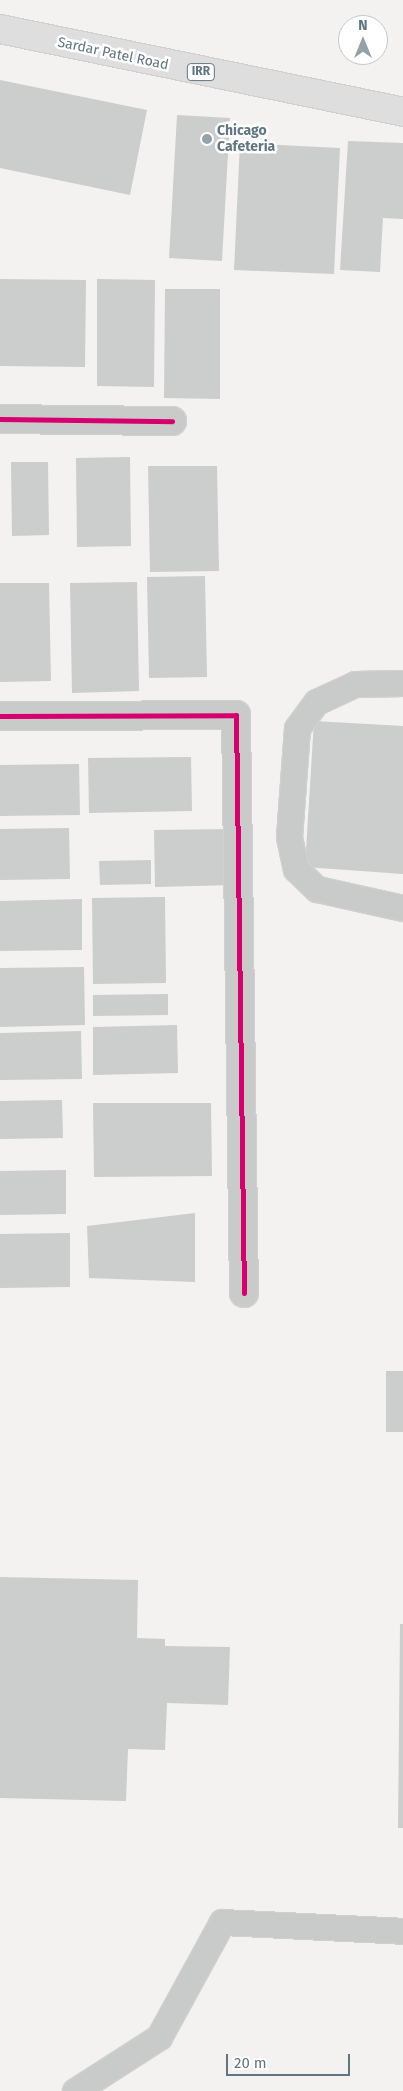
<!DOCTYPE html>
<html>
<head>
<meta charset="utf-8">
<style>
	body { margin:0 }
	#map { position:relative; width:403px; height:2091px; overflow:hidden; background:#f3f2f0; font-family:"Fira Sans",sans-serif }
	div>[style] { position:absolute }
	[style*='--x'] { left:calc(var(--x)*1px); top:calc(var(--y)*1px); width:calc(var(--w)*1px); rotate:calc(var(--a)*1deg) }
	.building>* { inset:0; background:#cccdcd }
	.roads { filter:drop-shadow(1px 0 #cfd0cf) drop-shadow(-1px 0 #cfd0cf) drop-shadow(0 1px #cfd0cf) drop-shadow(0 -1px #cfd0cf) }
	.service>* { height:25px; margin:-12.5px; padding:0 12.5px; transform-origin:12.5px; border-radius:12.5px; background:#c9cbcb }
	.minor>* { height:28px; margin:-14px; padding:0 14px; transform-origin:14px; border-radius:14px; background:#c9cbcb }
	.primary>* { height:28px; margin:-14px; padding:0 14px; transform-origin:14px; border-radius:14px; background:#dededf }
	.cycleway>* { height:5px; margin:-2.5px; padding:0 2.5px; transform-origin:2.5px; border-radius:2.5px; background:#d6006c }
	.dots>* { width:14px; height:14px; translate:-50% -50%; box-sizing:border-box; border:2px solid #fff; border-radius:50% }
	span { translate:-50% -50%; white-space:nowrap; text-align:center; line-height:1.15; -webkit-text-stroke:5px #fff; paint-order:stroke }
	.shield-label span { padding:1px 4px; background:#fff; border:1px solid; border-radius:4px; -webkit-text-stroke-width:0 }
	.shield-label { font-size:12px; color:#617681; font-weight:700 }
	.street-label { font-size:14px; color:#617681 }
	.poi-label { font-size:14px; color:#617681; font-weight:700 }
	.left { translate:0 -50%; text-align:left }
	.north { position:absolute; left:338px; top:15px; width:50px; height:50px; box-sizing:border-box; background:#fff; border:1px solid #c0c8cd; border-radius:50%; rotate:0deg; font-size:14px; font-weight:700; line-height:20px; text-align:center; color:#617681 }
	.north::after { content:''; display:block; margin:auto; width:18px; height:22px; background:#94a1a8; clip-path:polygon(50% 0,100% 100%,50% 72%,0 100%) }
	.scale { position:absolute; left:226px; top:2054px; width:124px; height:22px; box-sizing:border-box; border:2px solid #617681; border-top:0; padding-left:6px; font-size:15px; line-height:18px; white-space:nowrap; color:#617681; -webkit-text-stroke:4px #fff; paint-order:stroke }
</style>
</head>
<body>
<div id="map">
	<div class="building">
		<i style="clip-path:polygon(0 80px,147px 110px,130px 195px,0 168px)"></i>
		<i style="clip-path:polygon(177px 115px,230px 118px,222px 261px,169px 258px)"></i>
		<i style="clip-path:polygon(348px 141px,403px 143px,403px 219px,383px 218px,380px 272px,340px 270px)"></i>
		<i style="clip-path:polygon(240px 143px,340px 148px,334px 274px,234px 270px)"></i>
		<i style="clip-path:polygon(0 279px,86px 280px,85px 367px,0 366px)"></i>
		<i style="clip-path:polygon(97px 279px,155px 280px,154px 387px,97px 386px)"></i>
		<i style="clip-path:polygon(165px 289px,220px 289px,220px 399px,164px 398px)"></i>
		<i style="clip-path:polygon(130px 457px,131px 546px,77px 547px,76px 458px)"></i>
		<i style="clip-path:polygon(11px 462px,48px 462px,49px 535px,12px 536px)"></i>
		<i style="clip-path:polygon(148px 466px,217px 466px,219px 571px,150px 572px)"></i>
		<i style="clip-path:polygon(205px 576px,207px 677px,149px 678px,147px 577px)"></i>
		<i style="clip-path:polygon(137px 582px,139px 691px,72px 693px,70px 583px)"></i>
		<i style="clip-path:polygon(0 583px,49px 583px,51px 681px,0 682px)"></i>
		<i style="clip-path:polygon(314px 721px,403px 726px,403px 874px,305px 867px)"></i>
		<i style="clip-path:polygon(191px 757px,192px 811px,89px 813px,88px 758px)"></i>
		<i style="clip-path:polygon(79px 764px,80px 815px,0 816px,0 765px)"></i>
		<i style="clip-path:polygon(69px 828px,70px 879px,0 880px,0 829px)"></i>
		<i style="clip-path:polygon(232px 829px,234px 885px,155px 887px,154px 830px)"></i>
		<i style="clip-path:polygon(151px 860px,151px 884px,100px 885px,99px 861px)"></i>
		<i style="clip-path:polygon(165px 897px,166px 983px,93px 984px,92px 898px)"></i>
		<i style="clip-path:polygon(82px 899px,82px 950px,0 951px,0 901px)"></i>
		<i style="clip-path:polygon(84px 967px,85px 1025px,0 1027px,0 968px)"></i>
		<i style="clip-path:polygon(168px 994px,168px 1015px,93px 1016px,93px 995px)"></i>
		<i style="clip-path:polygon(177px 1025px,178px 1073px,93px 1075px,93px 1027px)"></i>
		<i style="clip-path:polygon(81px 1031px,82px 1079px,0 1080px,0 1033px)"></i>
		<i style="clip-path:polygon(62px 1100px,63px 1138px,0 1139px,0 1101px)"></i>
		<i style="clip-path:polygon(93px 1103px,211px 1103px,212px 1176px,94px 1177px)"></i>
		<i style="clip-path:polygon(66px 1170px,66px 1214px,0 1215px,0 1171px)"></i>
		<i style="clip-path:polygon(195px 1213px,195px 1282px,89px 1278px,87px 1226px)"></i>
		<i style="clip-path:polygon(70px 1233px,70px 1287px,0 1288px,0 1234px)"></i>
		<i style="clip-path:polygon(386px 1371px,403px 1371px,403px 1432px,386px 1432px)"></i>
		<i style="clip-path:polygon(0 1577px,138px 1580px,137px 1638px,165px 1639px,165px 1646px,230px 1647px,228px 1705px,167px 1703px,165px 1750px,128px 1749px,126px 1801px,0 1798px)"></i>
		<i style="clip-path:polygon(400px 1624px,403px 1624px,403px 1828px,398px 1828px)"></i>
	</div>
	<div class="roads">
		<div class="service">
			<i style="--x:403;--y:683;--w:48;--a:178.8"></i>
			<i style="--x:355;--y:684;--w:43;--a:155.2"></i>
			<i style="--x:316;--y:702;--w:32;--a:126"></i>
			<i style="--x:297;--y:728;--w:109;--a:94.2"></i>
			<i style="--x:289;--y:837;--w:33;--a:78"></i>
			<i style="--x:296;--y:869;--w:29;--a:44"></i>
			<i style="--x:317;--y:889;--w:88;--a:12.5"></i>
			<i style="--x:75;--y:2091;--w:100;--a:-32.7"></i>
			<i style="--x:159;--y:2037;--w:131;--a:-61.3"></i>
			<i style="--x:222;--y:1922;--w:181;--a:2.8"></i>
		</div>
		<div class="minor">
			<i style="--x:0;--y:419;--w:172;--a:0.7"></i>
			<i style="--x:0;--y:716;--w:236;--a:-0.2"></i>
			<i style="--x:236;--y:715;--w:578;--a:89.21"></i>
		</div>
		<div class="primary">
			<i style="--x:0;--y:29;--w:411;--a:11.6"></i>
		</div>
	</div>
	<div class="cycleway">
		<i style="--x:0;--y:419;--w:172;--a:0.7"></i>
		<i style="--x:0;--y:716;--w:236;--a:-0.2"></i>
		<i style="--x:236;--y:715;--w:578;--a:89.21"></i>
	</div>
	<div class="dots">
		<i style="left:207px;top:139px;background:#94a1a8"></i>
	</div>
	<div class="shield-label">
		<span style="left:201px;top:72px">IRR</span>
	</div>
	<div class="street-label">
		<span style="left:113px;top:54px;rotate:12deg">Sardar Patel Road</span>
	</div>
	<div class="poi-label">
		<span class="left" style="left:217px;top:139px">Chicago<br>Cafeteria</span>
	</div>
	<div class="north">N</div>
	<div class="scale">20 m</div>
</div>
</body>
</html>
